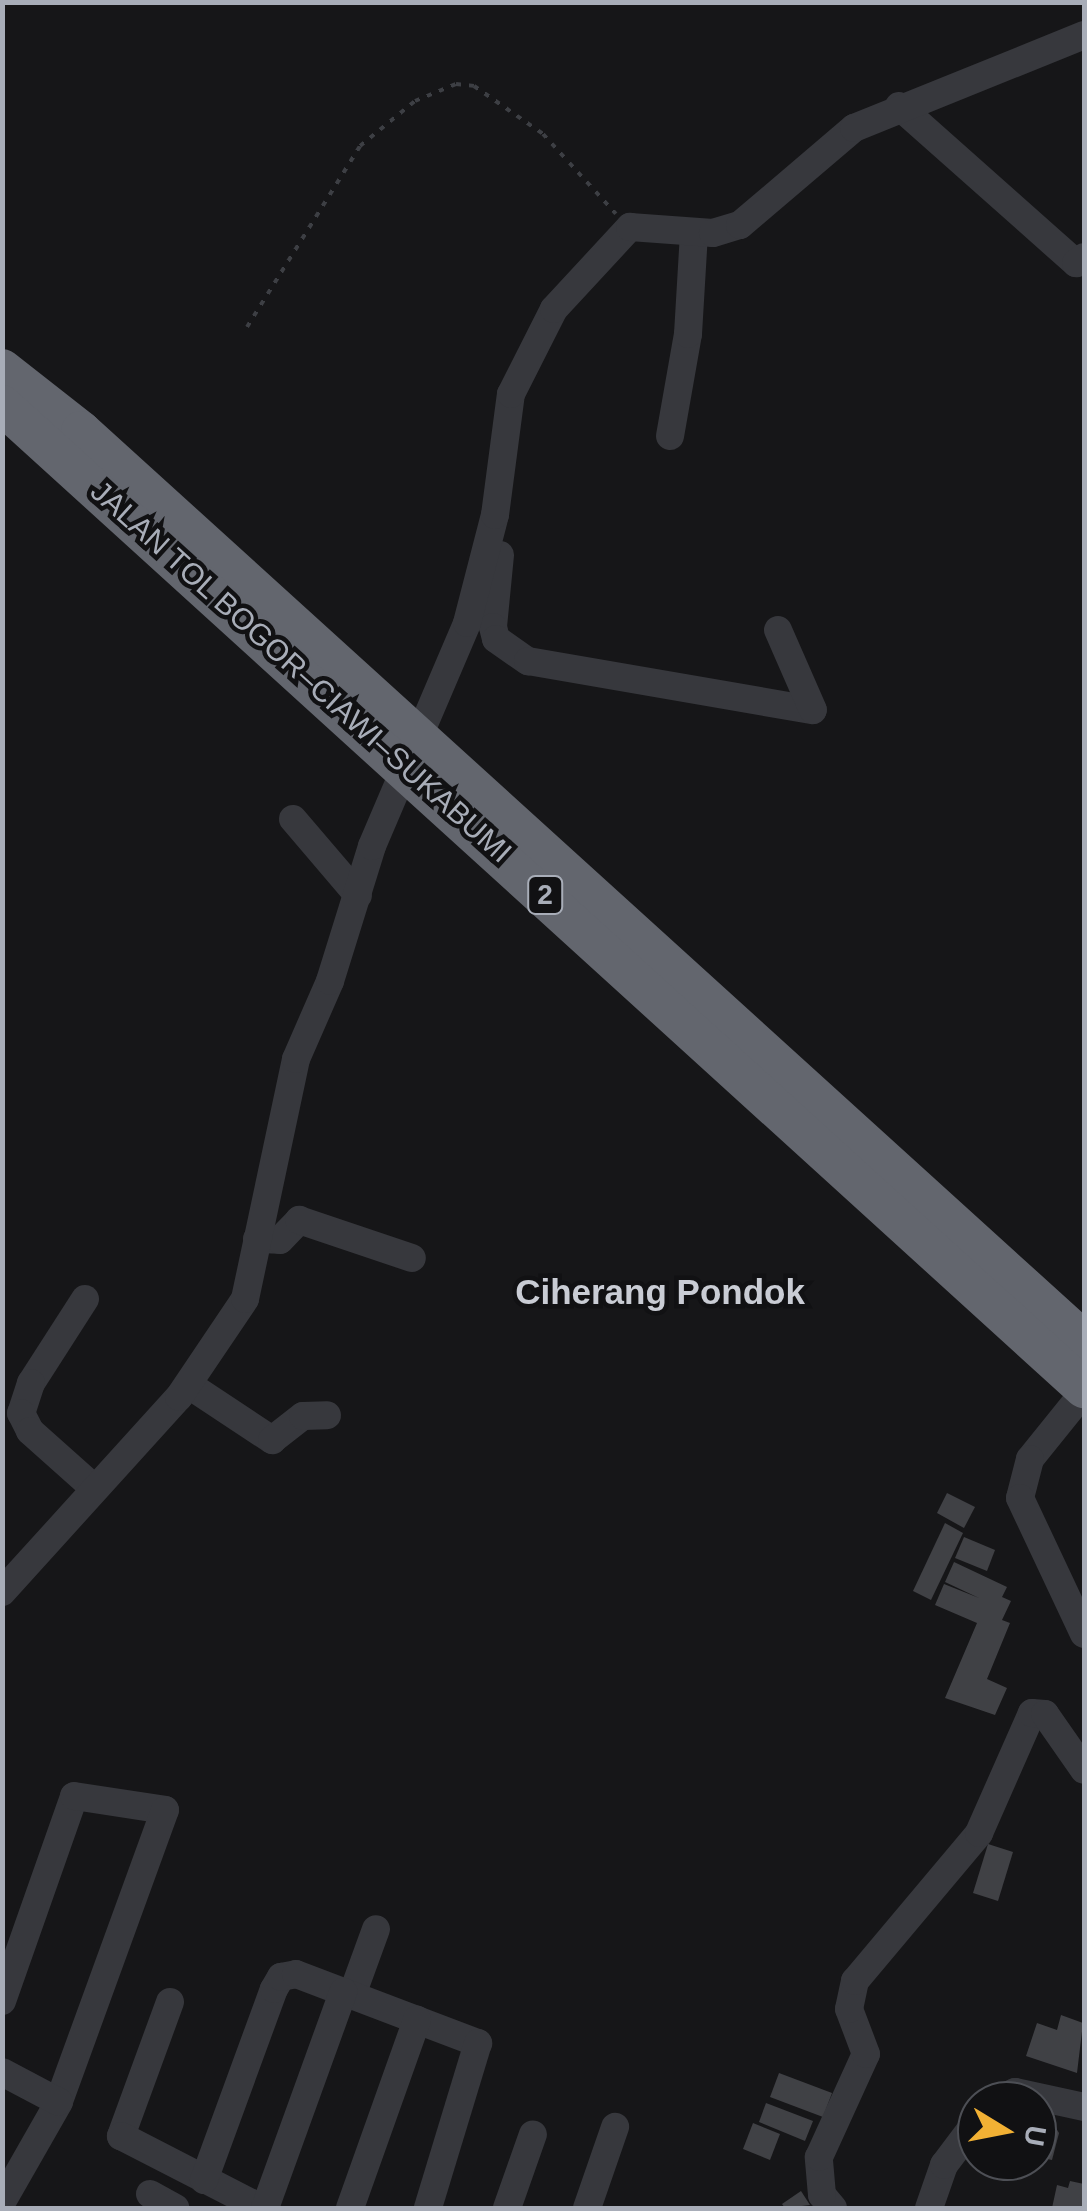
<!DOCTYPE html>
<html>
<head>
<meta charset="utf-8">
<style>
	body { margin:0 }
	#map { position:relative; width:1087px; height:2211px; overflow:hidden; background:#161618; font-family:Helvetica,sans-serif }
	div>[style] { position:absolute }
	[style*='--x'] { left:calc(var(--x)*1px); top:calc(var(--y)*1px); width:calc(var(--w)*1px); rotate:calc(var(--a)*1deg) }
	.building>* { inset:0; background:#404145 }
	.path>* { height:4px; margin-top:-2px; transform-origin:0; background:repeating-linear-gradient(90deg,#3d3f44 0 5px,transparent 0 13px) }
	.minor>* { height:28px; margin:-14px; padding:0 14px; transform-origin:14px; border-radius:14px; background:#37383d }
	.highway>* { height:40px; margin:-20px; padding:0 20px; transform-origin:20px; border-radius:20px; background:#63666e }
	span { translate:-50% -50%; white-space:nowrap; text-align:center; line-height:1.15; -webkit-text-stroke:9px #111113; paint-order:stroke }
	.shield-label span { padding:2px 8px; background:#111113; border:2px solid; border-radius:8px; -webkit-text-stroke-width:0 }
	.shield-label { font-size:28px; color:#a8adb8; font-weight:700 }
	.street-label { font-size:30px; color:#a8adb8 }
	.quarter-label { font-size:35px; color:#c9ccd4; font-weight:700 }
	.frame { position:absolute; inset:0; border:5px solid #a8adb8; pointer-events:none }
	.north { position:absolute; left:957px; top:2081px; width:100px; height:100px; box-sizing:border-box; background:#111113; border:2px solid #4d4f55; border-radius:50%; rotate:100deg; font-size:28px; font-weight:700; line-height:40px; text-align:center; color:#a8adb8 }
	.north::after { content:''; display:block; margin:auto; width:35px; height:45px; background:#f2b134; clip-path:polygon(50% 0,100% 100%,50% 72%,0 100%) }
</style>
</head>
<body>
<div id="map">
	<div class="building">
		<i style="clip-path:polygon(947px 1493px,975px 1507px,964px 1528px,937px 1513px)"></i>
		<i style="clip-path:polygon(945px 1523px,963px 1533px,931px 1600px,913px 1591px)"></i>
		<i style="clip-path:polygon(964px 1537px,995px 1550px,987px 1571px,955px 1558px)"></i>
		<i style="clip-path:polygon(954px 1562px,1007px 1587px,1002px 1597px,1011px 1601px,1002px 1620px,1010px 1623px,987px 1679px,1007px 1688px,995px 1715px,945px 1698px,977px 1623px,935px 1605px,944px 1584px,979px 1598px,945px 1582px)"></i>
		<i style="clip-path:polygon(988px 1844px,1013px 1852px,998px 1901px,973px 1893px)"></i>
		<i style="clip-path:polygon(1061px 2015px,1083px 2023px,1077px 2073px,1026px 2056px,1037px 2023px,1057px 2030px)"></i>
		<i style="clip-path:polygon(779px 2073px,832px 2093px,823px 2117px,770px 2097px)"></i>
		<i style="clip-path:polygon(766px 2103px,813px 2121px,805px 2141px,759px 2122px)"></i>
		<i style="clip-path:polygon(1046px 2112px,1059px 2133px,1052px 2160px,1037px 2157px,1037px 2116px)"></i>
		<i style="clip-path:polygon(753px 2123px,780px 2134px,770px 2160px,743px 2149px)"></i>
		<i style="clip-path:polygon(1070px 2181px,1084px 2184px,1084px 2207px,1052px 2208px,1057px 2185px,1068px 2188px)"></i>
		<i style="clip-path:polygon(801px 2191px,810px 2205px,785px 2208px,782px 2204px)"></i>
	</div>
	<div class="path">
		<i style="--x:247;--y:327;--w:213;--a:-58"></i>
		<i style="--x:360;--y:146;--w:71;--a:-39.3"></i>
		<i style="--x:415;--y:101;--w:44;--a:-22.5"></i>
		<i style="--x:456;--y:84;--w:18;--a:6"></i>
		<i style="--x:474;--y:86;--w:84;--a:34.8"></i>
		<i style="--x:543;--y:134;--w:108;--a:47.6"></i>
	</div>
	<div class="minor">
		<i style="--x:899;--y:106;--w:237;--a:41.6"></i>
		<i style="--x:1076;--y:263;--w:10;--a:-37"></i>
		<i style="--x:670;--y:436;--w:104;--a:-80"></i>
		<i style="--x:688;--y:334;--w:101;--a:-86.6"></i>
		<i style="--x:500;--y:555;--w:72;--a:95.6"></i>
		<i style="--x:493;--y:627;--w:12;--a:76"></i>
		<i style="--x:496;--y:639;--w:39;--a:35"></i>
		<i style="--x:528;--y:661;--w:289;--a:9.8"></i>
		<i style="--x:778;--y:630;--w:87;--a:66.4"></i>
		<i style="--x:293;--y:819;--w:100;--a:49.5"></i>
		<i style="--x:257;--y:1239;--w:23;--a:2"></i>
		<i style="--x:280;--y:1240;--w:28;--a:-46"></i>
		<i style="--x:299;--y:1220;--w:119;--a:18.6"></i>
		<i style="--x:85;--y:1299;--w:100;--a:122.7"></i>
		<i style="--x:31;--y:1383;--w:32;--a:108"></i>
		<i style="--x:21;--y:1413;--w:20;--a:63"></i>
		<i style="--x:30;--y:1431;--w:86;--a:41.7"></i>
		<i style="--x:189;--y:1385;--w:100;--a:33.5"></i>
		<i style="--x:272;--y:1440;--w:39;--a:-38"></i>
		<i style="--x:303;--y:1416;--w:24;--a:-2"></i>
		<i style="--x:1084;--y:1392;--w:86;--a:128.9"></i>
		<i style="--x:1030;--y:1459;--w:40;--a:104.4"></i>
		<i style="--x:1020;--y:1498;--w:150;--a:64.8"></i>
		<i style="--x:2;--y:1592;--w:263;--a:-47.8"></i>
		<i style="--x:179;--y:1397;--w:118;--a:-56"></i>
		<i style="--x:245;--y:1299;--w:245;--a:-78"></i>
		<i style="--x:296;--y:1059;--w:85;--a:-66.4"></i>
		<i style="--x:330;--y:981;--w:141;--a:-72.7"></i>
		<i style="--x:372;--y:846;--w:242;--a:-66.9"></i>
		<i style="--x:467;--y:623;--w:112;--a:-75.5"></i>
		<i style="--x:495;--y:515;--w:122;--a:-82.5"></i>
		<i style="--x:511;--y:394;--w:95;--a:-63.2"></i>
		<i style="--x:554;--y:309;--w:112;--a:-47.2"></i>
		<i style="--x:630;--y:227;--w:83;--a:4.1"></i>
		<i style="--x:713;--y:233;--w:28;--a:-17"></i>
		<i style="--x:740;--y:225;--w:150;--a:-40.4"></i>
		<i style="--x:854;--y:128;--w:248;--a:-22"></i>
		<i style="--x:352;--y:1995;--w:70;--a:-70"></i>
		<i style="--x:2;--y:2001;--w:217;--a:-70.6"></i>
		<i style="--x:74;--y:1796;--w:92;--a:8.7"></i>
		<i style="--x:165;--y:1810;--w:311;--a:110"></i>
		<i style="--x:59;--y:2102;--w:115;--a:119.7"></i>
		<i style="--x:170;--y:2002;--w:143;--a:110.1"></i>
		<i style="--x:121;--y:2136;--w:157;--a:27.2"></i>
		<i style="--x:2;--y:2072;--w:64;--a:27.8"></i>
		<i style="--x:995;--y:2101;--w:22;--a:-24"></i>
		<i style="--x:1015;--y:2092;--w:71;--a:12.3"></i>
		<i style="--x:204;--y:2180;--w:203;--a:-69.9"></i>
		<i style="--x:274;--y:1989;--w:14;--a:-60"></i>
		<i style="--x:281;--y:1977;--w:15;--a:-11"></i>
		<i style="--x:296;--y:1974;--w:195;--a:20.8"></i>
		<i style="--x:478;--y:2043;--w:172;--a:106.9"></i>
		<i style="--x:150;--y:2194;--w:29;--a:29"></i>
		<i style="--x:265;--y:2208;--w:230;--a:-70.1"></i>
		<i style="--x:350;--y:2208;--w:200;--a:-70.4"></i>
		<i style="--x:507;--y:2208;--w:78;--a:-70.6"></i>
		<i style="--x:587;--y:2208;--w:86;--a:-70.9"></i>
		<i style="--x:833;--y:2208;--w:17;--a:-130"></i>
		<i style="--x:822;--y:2195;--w:38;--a:-95"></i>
		<i style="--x:819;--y:2157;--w:113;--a:-65.5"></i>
		<i style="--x:866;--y:2054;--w:48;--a:-110.7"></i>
		<i style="--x:849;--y:2009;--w:29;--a:-78"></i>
		<i style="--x:855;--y:1981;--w:193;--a:-50"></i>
		<i style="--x:979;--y:1833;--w:131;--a:-66.2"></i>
		<i style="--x:1032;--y:1713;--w:13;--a:4"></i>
		<i style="--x:1045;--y:1714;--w:68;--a:55.1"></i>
		<i style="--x:929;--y:2208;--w:46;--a:-70.8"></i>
		<i style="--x:944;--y:2165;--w:55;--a:-53.1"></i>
	</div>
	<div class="highway">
		<i style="--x:2;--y:369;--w:100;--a:38.1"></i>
		<i style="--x:81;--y:431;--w:1354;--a:42.22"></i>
		<i style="--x:2;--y:405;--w:1462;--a:42.26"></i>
	</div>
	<div class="shield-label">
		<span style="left:545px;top:895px">2</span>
	</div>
	<div class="street-label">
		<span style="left:301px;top:672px;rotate:42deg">JALAN TOL BOGOR–CIAWI–SUKABUMI</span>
	</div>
	<div class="quarter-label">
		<span style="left:660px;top:1292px">Ciherang Pondok</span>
	</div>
	<div class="frame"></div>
	<div class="north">U</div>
</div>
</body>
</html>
